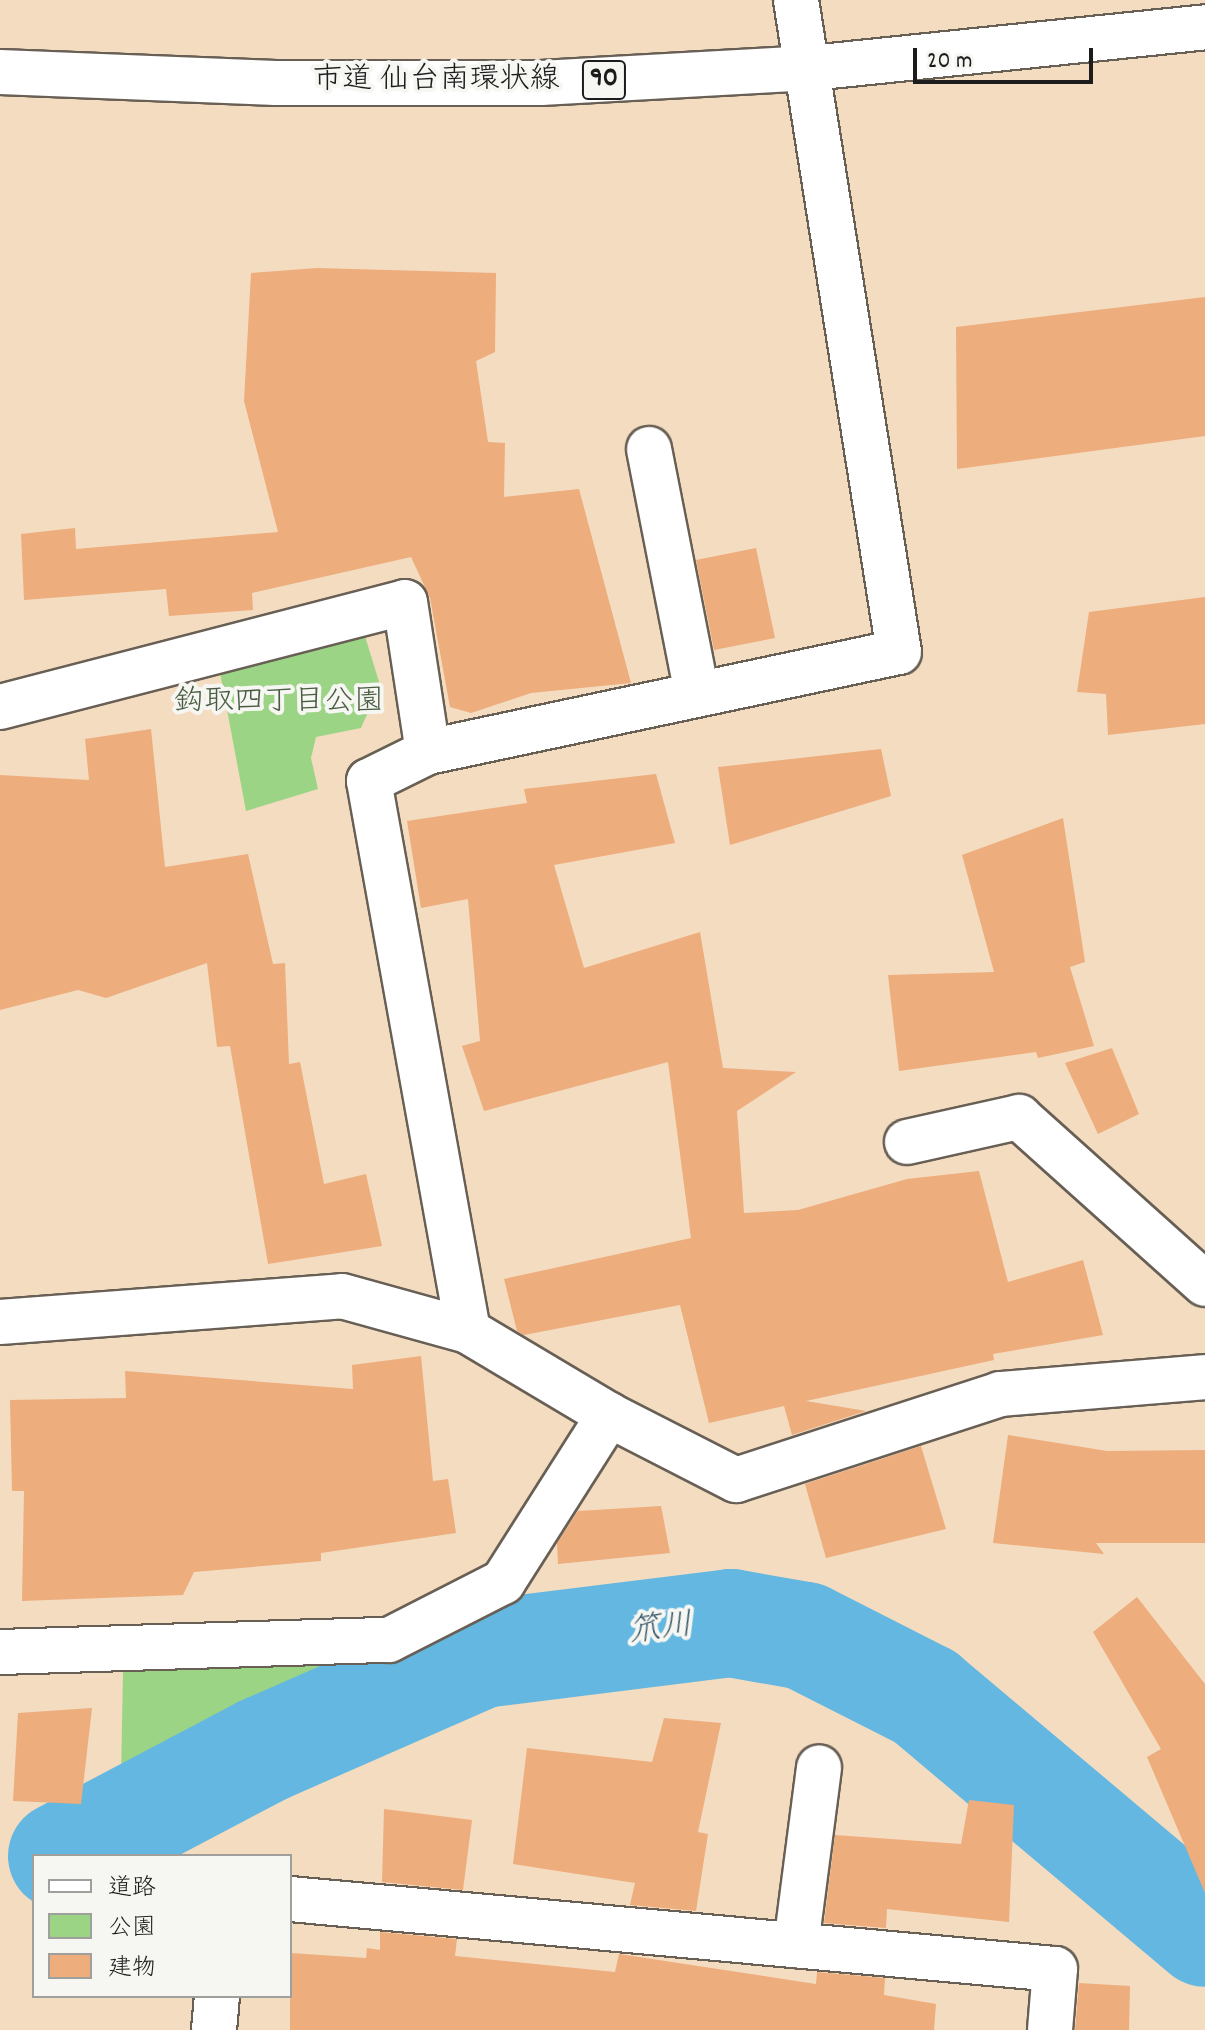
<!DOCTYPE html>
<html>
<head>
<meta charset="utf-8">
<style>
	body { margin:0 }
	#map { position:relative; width:1205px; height:2030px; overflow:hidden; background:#f4dcc0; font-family:Dekko,"Klee One",sans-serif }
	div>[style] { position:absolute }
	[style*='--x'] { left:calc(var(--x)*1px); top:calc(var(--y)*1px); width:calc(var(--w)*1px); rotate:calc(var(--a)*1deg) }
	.green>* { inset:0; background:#9cd486 }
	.river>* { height:108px; margin:-54px; padding:0 54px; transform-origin:54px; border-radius:54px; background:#64b7e0 }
	.building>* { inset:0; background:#edad7d }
	.roads { filter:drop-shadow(2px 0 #685f55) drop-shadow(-2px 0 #685f55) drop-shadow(0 2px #685f55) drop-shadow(0 -2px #685f55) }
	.minor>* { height:44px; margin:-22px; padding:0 22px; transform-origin:22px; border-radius:22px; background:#fff }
	.primary>* { height:44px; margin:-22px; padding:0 22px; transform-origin:22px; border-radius:22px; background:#fff }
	span { translate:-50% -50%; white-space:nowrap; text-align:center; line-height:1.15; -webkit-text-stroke:8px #f6f6f2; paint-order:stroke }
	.shield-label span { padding:2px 6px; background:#f6f6f2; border:2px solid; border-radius:6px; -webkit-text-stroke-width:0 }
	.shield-label { font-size:28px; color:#1c1c1c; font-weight:700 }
	.street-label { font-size:30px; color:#1c1c1c }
	.park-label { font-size:30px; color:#495c41 }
	.water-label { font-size:32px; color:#395a6a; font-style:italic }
	.legend { position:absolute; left:32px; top:1854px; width:260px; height:144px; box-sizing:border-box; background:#f6f6f2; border:2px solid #9f9f9c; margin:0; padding:10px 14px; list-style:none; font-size:24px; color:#1c1c1c }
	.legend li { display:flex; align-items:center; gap:16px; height:40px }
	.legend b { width:40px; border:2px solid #9f9f9c }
	.scale { position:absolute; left:913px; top:48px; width:180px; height:36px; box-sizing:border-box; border:4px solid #1c1c1c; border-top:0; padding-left:10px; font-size:24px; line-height:28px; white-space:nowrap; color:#1c1c1c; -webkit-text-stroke:6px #f6f6f2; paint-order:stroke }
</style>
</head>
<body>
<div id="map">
	<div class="green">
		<i style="clip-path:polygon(364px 633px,380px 685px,361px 728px,316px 737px,311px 758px,318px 789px,246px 811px,219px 667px)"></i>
		<i style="clip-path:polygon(324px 1664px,323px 1704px,157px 1775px,121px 1778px,123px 1670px)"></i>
	</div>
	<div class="river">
		<i style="--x:62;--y:1856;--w:227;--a:-27.8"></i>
		<i style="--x:263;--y:1750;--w:239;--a:-23.7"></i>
		<i style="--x:482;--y:1654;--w:251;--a:-7.1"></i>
		<i style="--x:731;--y:1623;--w:75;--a:10"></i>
		<i style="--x:805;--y:1636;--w:135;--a:26.9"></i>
		<i style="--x:925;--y:1697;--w:366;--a:40.1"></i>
	</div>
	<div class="building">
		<i style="clip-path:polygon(317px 268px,496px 273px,495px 352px,476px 361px,488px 442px,505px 443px,504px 497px,579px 489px,631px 683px,531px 693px,471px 713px,450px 707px,430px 598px,411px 557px,252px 593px,253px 610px,169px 616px,166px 589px,24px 600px,21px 534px,75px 528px,76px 549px,278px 532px,244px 401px,251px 273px)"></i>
		<i style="clip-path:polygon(1205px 297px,1205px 436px,957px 469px,956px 327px)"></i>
		<i style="clip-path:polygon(756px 548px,775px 638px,714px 650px,696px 560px)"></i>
		<i style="clip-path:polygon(1205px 597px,1205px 724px,1108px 735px,1106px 694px,1077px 692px,1089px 612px)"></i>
		<i style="clip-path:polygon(151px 729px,165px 867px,248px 854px,273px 964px,285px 963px,289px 1064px,300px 1062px,324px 1184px,366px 1174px,382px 1246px,268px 1264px,230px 1046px,217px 1047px,207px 963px,106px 998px,78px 990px,0 1010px,0 775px,89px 780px,85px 739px)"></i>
		<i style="clip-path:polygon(881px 749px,891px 796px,730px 845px,718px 767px)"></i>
		<i style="clip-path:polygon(656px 774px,675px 843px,554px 865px,584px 968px,700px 932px,723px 1068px,796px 1072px,737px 1111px,744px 1213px,798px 1210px,907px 1179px,979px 1171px,1008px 1282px,1083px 1260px,1103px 1335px,993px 1354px,994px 1360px,806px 1401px,866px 1411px,792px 1435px,784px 1406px,709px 1423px,680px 1305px,524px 1335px,517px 1331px,504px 1279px,691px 1238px,668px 1062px,484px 1111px,462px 1046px,480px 1041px,468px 899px,421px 908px,407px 821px,527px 803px,524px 789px)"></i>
		<i style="clip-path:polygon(1063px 818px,1085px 962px,1070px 967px,1094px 1046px,1038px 1058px,1036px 1052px,899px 1071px,888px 975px,994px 972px,962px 855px)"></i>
		<i style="clip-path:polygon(1112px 1048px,1139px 1114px,1098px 1134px,1065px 1063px)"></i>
		<i style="clip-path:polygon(421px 1356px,433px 1481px,448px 1479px,456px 1533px,321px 1553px,321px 1561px,194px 1572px,183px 1595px,22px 1601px,24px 1491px,12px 1491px,10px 1400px,126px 1398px,125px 1371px,353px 1389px,352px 1365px)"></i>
		<i style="clip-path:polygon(1008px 1435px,1107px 1451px,1205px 1450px,1205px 1543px,1096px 1543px,1104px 1554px,993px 1543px)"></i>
		<i style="clip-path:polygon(921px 1446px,946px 1529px,826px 1558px,805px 1484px)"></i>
		<i style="clip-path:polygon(661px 1506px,670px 1553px,558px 1564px,557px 1543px,578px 1511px)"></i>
		<i style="clip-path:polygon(1137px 1597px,1205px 1684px,1205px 1893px,1147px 1757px,1161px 1749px,1093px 1632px)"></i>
		<i style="clip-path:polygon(92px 1708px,81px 1804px,13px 1801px,18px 1713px)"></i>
		<i style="clip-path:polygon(664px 1718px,721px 1723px,698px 1832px,708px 1834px,696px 1911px,630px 1905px,635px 1883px,513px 1864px,527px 1748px,652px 1762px)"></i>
		<i style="clip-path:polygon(969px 1800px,1014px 1805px,1009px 1922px,887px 1909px,886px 1928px,824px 1923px,835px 1835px,961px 1844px)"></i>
		<i style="clip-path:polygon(384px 1809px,472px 1820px,463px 1890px,382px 1882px)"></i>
		<i style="clip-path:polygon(380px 1932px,457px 1939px,455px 1956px,615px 1972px,619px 1954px,816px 1984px,817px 1972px,885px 1978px,884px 1995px,936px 2004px,934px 2030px,290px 2030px,290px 1953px,366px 1958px,367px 1948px,380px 1950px)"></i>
		<i style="clip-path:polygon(1079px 1983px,1130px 1986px,1129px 2030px,1075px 2030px)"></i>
	</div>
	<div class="roads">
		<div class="minor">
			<i style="--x:649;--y:449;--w:250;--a:78.9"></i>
			<i style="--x:0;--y:707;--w:418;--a:-14.5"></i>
			<i style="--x:405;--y:602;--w:152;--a:81.3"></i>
			<i style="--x:907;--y:1142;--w:115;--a:-12.6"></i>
			<i style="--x:1019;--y:1117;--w:250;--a:41.9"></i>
			<i style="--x:0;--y:1322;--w:343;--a:-4.3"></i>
			<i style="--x:342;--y:1296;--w:131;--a:15.5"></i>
			<i style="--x:468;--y:1331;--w:164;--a:30.8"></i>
			<i style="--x:609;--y:1415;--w:143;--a:27.1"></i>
			<i style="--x:736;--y:1480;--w:278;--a:-18"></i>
			<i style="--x:1000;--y:1394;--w:206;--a:-4.7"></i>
			<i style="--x:468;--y:1331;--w:559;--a:-100.2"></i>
			<i style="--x:369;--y:781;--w:66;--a:-26.2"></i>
			<i style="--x:428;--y:752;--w:481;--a:-12"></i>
			<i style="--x:899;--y:652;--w:660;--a:-98.98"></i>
			<i style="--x:0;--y:1652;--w:389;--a:-1.8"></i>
			<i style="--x:389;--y:1640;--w:128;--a:-27"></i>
			<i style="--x:503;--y:1582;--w:198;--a:-57.6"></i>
			<i style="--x:290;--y:1899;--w:768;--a:5.23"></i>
			<i style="--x:1055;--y:1969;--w:61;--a:94.7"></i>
			<i style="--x:796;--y:1945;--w:179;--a:-82.6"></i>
			<i style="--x:214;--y:2030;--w:34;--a:-85"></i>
		</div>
		<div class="primary">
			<i style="--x:0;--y:72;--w:276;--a:2.3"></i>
			<i style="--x:276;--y:83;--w:265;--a:0"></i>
			<i style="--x:541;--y:83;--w:270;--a:-3.2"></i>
			<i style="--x:811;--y:68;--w:396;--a:-5.9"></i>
		</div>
	</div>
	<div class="shield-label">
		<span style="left:604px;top:80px">90</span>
	</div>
	<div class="street-label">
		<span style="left:436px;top:82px">市道 仙台南環状線</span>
	</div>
	<div class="park-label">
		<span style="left:279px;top:704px">鈎取四丁目公園</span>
	</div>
	<div class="water-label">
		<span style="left:661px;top:1631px;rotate:-7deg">笊川</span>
	</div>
	<ul class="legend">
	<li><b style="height:10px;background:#fff"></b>道路</li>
	<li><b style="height:22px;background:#9cd486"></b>公園</li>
	<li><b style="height:22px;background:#edad7d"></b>建物</li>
	</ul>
	<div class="scale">20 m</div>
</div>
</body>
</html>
